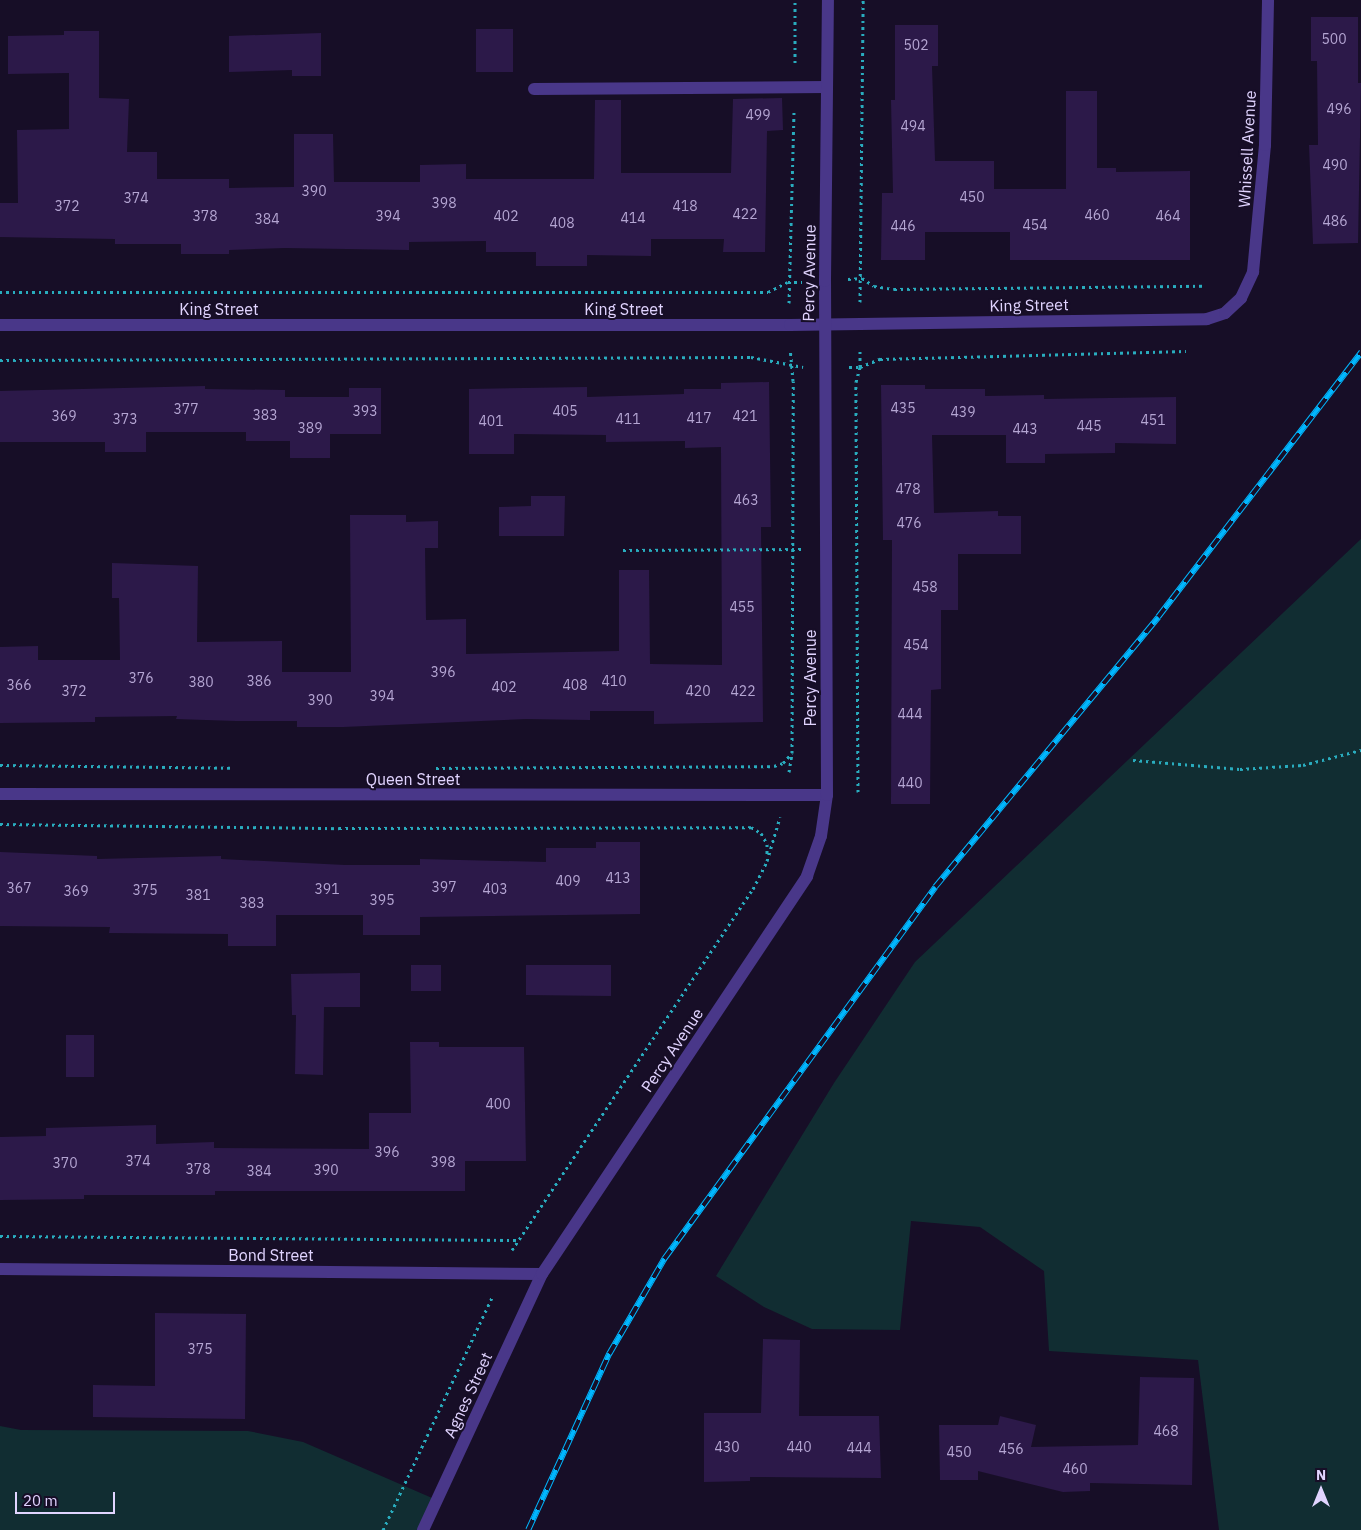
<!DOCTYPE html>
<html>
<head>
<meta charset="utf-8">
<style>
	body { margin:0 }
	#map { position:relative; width:1361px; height:1530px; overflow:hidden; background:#170e27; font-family:"IBM Plex Sans",sans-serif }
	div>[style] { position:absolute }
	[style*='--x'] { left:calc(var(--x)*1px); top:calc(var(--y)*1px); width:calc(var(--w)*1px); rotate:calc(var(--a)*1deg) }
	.green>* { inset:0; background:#112d32 }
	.building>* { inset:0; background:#2c1949 }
	.path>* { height:3px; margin-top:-1.5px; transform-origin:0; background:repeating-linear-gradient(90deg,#29acbe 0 2.5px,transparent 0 6.5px) }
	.service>* { height:12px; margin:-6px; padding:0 6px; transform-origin:6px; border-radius:6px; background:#493789 }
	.minor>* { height:12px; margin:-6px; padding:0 6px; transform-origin:6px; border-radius:6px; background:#493789 }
	.rail>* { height:5.5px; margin-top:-2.75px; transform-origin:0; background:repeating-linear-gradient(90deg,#170e27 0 11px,#00b7ff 0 22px); box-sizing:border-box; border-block:1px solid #00b7ff }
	span { translate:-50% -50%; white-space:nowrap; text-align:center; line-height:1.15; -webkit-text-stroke:4px #170e27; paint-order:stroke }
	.number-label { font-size:14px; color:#b4a5d2 }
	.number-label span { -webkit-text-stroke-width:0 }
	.street-label { font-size:16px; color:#e1d4ff }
	.north { position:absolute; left:1296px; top:1465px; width:50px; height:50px; -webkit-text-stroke:4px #170e27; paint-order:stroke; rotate:0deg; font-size:14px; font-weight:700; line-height:20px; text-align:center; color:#e1d4ff }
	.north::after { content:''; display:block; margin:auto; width:18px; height:22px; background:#e1d4ff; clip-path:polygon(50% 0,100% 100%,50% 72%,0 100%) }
	.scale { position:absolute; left:15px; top:1492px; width:100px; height:22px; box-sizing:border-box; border:2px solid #e1d4ff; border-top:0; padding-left:6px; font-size:15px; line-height:18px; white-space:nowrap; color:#e1d4ff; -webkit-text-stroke:4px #170e27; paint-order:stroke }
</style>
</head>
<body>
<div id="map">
	<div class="green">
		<i style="clip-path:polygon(1361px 539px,1361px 1530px,1219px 1530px,1198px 1360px,1049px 1351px,1044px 1271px,980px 1227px,911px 1221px,900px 1330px,812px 1329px,764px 1307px,716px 1276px,834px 1083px,915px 962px)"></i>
		<i style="clip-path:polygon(0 1426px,21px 1430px,248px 1431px,303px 1442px,439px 1501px,426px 1530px,0 1530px)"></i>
	</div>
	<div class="building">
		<i style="clip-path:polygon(1311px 17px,1358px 17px,1358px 83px,1361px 83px,1358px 243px,1313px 244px,1309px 145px,1318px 145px,1317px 61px,1311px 61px)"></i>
		<i style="clip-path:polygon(895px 25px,938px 25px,938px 66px,932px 66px,935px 161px,994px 161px,994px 189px,1066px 189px,1066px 91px,1097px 91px,1097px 168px,1116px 168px,1116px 172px,1190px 171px,1190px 260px,1010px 260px,1010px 232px,925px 232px,925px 260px,881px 260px,882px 193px,893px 193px,891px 100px,895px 100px)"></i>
		<i style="clip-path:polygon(476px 29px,513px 29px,513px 72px,476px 72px)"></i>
		<i style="clip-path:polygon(64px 31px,99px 31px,99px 98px,129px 99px,127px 152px,157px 152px,157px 179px,229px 179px,229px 188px,294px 187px,294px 134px,333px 134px,334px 182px,420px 182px,420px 165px,466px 164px,466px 179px,594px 179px,595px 100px,621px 100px,621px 173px,731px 173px,733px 99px,782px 98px,783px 130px,767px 131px,765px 252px,723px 252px,724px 239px,651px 239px,651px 256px,587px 255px,587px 266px,536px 266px,536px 252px,486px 252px,486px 241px,409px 242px,409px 250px,285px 248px,229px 250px,229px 254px,181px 254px,181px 244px,115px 244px,115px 239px,0 237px,0 203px,18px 203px,17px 130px,69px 129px,69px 73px,8px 74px,8px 36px,64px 35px)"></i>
		<i style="clip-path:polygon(321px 33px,321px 76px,292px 76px,292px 70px,229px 72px,229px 36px)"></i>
		<i style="clip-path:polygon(769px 382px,771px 527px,761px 527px,763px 722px,654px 724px,654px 711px,590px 711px,590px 720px,526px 719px,343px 727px,297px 727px,297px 721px,236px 721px,176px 719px,177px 716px,95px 717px,95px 722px,0 723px,0 647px,38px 646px,38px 660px,120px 660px,119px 598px,112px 598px,112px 563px,198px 566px,197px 642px,282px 641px,282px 672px,351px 672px,350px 515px,406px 515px,406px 522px,438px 521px,438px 548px,425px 548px,426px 620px,466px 619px,466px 654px,619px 651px,619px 570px,649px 570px,650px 664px,722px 665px,721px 447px,685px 448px,685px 441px,606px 442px,606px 435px,514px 434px,514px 454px,469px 454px,469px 389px,587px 387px,587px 397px,684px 394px,684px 389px,721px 389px,721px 383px)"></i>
		<i style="clip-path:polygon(881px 385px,925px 385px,925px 389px,985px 389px,985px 396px,1044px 395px,1044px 399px,1176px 397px,1176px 444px,1115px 443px,1115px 453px,1045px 454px,1045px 463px,1006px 463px,1006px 435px,932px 435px,934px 513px,998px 511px,998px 516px,1021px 516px,1021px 554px,958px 554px,958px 610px,941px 610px,941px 689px,931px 690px,930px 804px,891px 804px,892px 540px,883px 540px)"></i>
		<i style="clip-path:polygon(205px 386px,205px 389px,285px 390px,285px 397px,349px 397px,349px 388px,381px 388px,381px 434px,330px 434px,330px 458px,290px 458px,290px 441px,246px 441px,246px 432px,146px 432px,146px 452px,105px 452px,105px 442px,0 442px,0 391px)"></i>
		<i style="clip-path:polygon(531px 496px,565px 496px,564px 536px,499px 536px,499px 507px,531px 506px)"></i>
		<i style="clip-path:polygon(596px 842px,640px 842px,640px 914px,420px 917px,420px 935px,363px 935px,363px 915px,276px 915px,276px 946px,228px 946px,228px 934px,109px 933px,110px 927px,0 926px,0 852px,97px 856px,97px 859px,221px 856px,221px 859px,345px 865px,420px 865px,420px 859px,546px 862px,546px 848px,596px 848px)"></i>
		<i style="clip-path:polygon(411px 965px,441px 965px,441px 991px,411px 991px)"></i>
		<i style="clip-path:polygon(526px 965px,611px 965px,611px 996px,526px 995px)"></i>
		<i style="clip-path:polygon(360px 973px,360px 1007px,324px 1007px,323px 1075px,295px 1074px,296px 1015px,292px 1015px,291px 974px)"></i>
		<i style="clip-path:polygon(66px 1035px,94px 1035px,94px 1077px,66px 1077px)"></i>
		<i style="clip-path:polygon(410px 1042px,439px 1042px,439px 1047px,524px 1047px,526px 1161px,465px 1161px,465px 1191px,215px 1191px,215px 1195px,84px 1195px,84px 1199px,0 1200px,0 1137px,46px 1136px,46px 1128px,156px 1125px,156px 1144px,214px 1142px,214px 1148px,369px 1149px,369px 1113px,411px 1113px)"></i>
		<i style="clip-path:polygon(155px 1313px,246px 1314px,245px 1419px,93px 1417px,93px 1385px,155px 1386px)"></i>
		<i style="clip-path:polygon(763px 1339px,800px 1340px,799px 1416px,879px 1416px,881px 1478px,750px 1477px,750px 1481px,704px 1482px,704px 1413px,761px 1413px)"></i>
		<i style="clip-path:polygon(1140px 1377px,1194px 1378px,1192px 1485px,1090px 1483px,1090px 1491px,1063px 1492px,978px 1471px,978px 1480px,940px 1480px,939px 1425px,998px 1425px,1000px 1416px,1036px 1425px,1031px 1447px,1138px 1445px)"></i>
	</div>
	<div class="path">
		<i style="--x:795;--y:63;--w:63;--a:-90"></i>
		<i style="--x:848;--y:279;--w:14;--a:-4"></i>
		<i style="--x:862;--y:278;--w:14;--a:34"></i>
		<i style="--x:874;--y:286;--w:20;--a:9"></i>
		<i style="--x:894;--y:289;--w:311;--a:-0.6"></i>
		<i style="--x:0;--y:292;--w:768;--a:0"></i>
		<i style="--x:768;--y:292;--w:22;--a:-27"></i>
		<i style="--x:788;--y:282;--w:14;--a:0"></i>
		<i style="--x:860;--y:302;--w:302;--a:-89.4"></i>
		<i style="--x:789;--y:303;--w:194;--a:-88.5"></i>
		<i style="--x:0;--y:360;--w:751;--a:-0.23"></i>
		<i style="--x:751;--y:357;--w:53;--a:10.9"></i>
		<i style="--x:849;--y:367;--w:11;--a:0"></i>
		<i style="--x:860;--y:367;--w:22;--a:-22"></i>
		<i style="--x:880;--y:359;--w:306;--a:-1.5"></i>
		<i style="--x:623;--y:550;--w:179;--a:-0.3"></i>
		<i style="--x:1133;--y:760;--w:107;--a:4.8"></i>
		<i style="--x:1240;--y:769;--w:63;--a:-3.6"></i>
		<i style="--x:1303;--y:765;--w:60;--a:-14.5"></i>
		<i style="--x:0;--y:765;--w:232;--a:0.7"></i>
		<i style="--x:436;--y:768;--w:338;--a:-0.3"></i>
		<i style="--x:774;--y:766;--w:9;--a:-18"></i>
		<i style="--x:783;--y:763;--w:13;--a:-48"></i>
		<i style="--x:789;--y:772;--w:19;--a:-81"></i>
		<i style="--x:792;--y:753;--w:372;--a:-89.8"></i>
		<i style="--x:793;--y:381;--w:32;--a:-95"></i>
		<i style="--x:858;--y:792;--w:410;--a:-90.3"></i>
		<i style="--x:856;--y:382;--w:16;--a:-75"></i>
		<i style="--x:860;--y:367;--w:19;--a:-90"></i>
		<i style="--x:0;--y:824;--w:339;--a:0.7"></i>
		<i style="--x:339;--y:828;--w:412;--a:-0.1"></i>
		<i style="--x:751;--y:827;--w:12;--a:31"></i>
		<i style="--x:761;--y:833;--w:13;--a:61"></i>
		<i style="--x:767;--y:844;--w:12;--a:90"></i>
		<i style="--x:0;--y:1236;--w:516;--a:0.44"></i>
		<i style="--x:512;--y:1250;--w:434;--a:-56.3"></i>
		<i style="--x:753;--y:889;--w:31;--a:-63"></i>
		<i style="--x:767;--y:861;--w:46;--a:-73.5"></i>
		<i style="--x:383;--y:1530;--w:257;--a:-64.9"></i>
	</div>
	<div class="service">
		<i style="--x:534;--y:89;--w:293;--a:-0.4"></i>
	</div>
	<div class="minor">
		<i style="--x:0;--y:325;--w:790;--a:0"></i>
		<i style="--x:790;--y:325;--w:417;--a:-0.8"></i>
		<i style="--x:1207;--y:319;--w:19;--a:-18"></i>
		<i style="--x:1225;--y:313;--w:22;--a:-43"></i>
		<i style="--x:1241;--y:298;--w:29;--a:-65"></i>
		<i style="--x:1253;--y:272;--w:128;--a:-84.6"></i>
		<i style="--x:1265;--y:145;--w:145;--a:-88.8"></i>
		<i style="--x:0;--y:794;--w:827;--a:0.07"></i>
		<i style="--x:0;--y:1269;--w:542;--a:0.53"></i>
		<i style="--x:423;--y:1530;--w:282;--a:-65.1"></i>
		<i style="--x:542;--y:1274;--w:478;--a:-56.3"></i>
		<i style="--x:807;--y:876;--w:42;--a:-70.7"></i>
		<i style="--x:821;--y:836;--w:41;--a:-81.7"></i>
		<i style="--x:827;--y:795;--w:514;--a:-90.22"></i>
		<i style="--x:825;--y:281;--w:281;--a:-89.4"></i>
	</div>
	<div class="rail">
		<i style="--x:528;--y:1530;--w:194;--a:-65.3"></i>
		<i style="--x:609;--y:1354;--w:110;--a:-59.9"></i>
		<i style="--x:664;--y:1259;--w:460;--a:-53.9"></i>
		<i style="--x:935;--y:887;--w:350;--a:-50.4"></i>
		<i style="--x:1158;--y:617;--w:334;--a:-52.5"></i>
	</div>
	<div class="number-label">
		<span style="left:1334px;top:39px">500</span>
		<span style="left:916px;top:45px">502</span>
		<span style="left:1339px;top:109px">496</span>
		<span style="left:758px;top:115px">499</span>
		<span style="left:913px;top:126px">494</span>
		<span style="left:1335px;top:165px">490</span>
		<span style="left:314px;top:191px">390</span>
		<span style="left:972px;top:197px">450</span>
		<span style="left:136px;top:198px">374</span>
		<span style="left:444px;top:203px">398</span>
		<span style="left:67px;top:206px">372</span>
		<span style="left:685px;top:206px">418</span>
		<span style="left:745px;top:214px">422</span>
		<span style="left:1097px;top:215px">460</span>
		<span style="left:205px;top:216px">378</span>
		<span style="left:388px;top:216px">394</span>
		<span style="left:506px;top:216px">402</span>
		<span style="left:1168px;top:216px">464</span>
		<span style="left:633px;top:218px">414</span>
		<span style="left:267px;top:219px">384</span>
		<span style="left:1335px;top:221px">486</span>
		<span style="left:562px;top:223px">408</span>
		<span style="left:1035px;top:225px">454</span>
		<span style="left:903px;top:226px">446</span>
		<span style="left:903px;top:408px">435</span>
		<span style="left:186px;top:409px">377</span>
		<span style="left:365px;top:411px">393</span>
		<span style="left:565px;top:411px">405</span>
		<span style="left:963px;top:412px">439</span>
		<span style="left:265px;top:415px">383</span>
		<span style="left:64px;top:416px">369</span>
		<span style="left:745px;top:416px">421</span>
		<span style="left:699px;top:418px">417</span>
		<span style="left:125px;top:419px">373</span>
		<span style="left:628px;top:419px">411</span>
		<span style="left:1153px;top:420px">451</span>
		<span style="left:491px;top:421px">401</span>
		<span style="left:1089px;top:426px">445</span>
		<span style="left:310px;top:428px">389</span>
		<span style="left:1025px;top:429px">443</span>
		<span style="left:908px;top:489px">478</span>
		<span style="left:746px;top:500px">463</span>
		<span style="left:909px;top:523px">476</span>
		<span style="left:925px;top:587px">458</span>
		<span style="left:742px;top:607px">455</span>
		<span style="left:916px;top:645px">454</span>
		<span style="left:443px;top:672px">396</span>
		<span style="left:141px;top:678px">376</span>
		<span style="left:259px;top:681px">386</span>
		<span style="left:614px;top:681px">410</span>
		<span style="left:201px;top:682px">380</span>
		<span style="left:19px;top:685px">366</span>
		<span style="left:575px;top:685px">408</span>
		<span style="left:504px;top:687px">402</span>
		<span style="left:74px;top:691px">372</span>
		<span style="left:698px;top:691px">420</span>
		<span style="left:743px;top:691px">422</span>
		<span style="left:382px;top:696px">394</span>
		<span style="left:320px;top:700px">390</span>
		<span style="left:910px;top:714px">444</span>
		<span style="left:910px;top:783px">440</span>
		<span style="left:618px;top:878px">413</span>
		<span style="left:568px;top:881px">409</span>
		<span style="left:444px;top:887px">397</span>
		<span style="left:19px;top:888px">367</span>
		<span style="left:327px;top:889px">391</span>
		<span style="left:495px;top:889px">403</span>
		<span style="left:145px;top:890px">375</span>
		<span style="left:76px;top:891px">369</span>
		<span style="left:198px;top:895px">381</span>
		<span style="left:382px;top:900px">395</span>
		<span style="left:252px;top:903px">383</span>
		<span style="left:498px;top:1104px">400</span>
		<span style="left:387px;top:1152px">396</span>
		<span style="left:138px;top:1161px">374</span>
		<span style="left:443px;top:1162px">398</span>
		<span style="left:65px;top:1163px">370</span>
		<span style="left:198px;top:1169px">378</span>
		<span style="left:326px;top:1170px">390</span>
		<span style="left:259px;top:1171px">384</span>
		<span style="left:200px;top:1349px">375</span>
		<span style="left:1166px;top:1431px">468</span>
		<span style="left:727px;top:1447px">430</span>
		<span style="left:799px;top:1447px">440</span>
		<span style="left:859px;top:1448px">444</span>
		<span style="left:1011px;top:1449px">456</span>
		<span style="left:959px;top:1452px">450</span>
		<span style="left:1075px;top:1469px">460</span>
	</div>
	<div class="street-label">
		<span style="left:1247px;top:149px;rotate:-87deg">Whissell Avenue</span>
		<span style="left:809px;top:273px;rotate:-89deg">Percy Avenue</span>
		<span style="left:1029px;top:305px;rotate:-1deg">King Street</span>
		<span style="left:219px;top:309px">King Street</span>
		<span style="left:624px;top:309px">King Street</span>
		<span style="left:810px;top:678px;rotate:-90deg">Percy Avenue</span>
		<span style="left:413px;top:779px">Queen Street</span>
		<span style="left:672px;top:1050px;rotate:-56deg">Percy Avenue</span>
		<span style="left:271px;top:1255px">Bond Street</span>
		<span style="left:468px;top:1395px;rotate:-65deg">Agnes Street</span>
	</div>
	<div class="north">N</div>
	<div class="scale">20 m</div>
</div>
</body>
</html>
